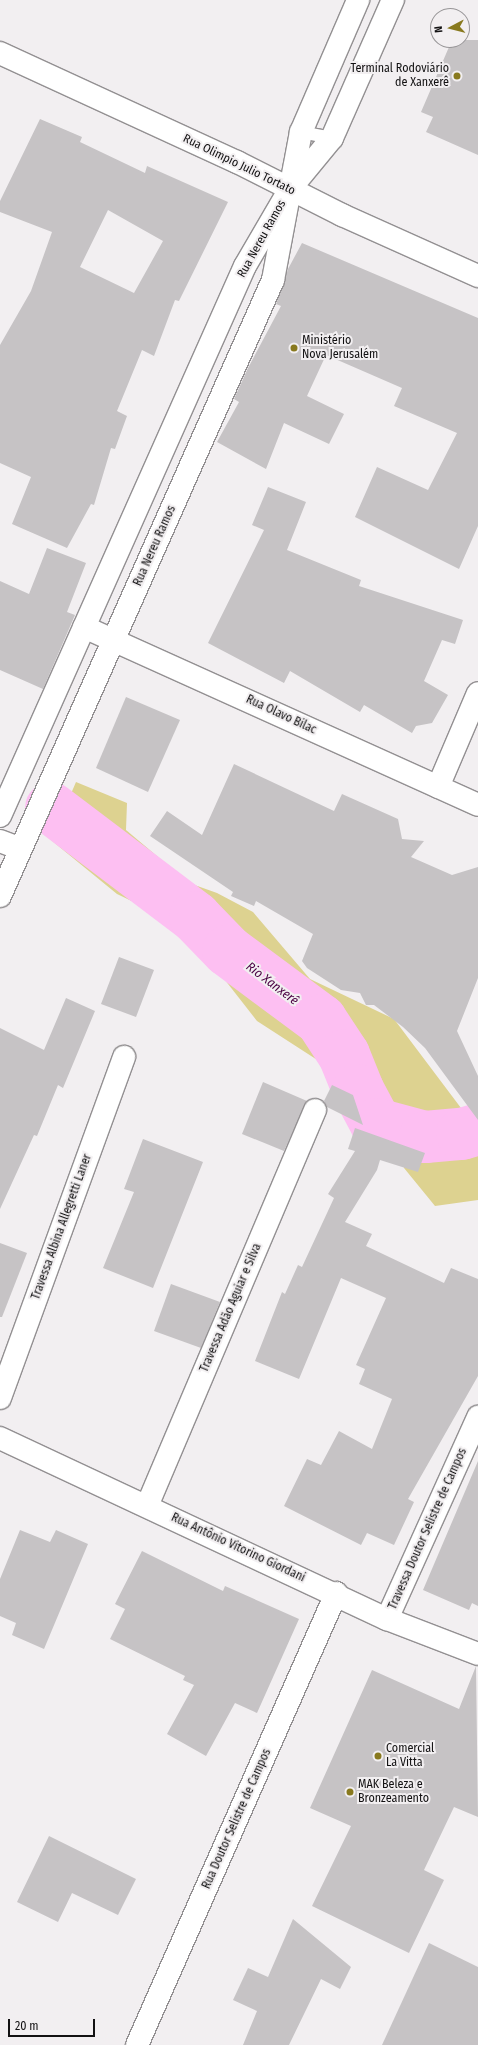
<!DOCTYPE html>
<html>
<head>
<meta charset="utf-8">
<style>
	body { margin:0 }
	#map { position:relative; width:478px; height:2045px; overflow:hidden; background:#f2eff1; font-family:"Fira Sans Condensed",sans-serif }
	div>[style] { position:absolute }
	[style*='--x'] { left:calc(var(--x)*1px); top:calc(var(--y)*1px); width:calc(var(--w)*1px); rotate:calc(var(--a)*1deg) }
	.green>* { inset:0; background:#ddd290 }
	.river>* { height:52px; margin:-26px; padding:0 26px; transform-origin:26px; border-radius:26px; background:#fdbff2 }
	.building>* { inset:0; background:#c6c3c5 }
	.roads { filter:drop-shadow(1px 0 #939092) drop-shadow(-1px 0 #939092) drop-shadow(0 1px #939092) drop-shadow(0 -1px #939092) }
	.service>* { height:12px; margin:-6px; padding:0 6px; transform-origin:6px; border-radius:6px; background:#fff }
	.minor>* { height:22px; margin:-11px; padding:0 11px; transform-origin:11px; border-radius:11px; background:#fff }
	.tertiary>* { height:22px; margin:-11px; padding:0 11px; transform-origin:11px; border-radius:11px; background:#fff }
	.dots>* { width:11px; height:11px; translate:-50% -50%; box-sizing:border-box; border:2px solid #f2eff1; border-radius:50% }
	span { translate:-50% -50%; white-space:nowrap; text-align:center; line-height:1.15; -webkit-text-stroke:4px #f2eff1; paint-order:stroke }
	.poi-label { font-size:12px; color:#121112 }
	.right { translate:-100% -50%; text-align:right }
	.left { translate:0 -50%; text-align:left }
	.street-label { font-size:12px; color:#121112 }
	.water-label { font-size:13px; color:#4a0143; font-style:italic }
	.north { position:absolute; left:430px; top:8px; width:40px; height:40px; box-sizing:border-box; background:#f2eff1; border:1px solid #989698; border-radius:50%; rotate:263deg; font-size:11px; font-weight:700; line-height:16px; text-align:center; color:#121112 }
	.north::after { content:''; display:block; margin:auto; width:14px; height:18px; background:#88791e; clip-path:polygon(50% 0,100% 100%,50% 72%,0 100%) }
	.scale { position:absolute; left:8px; top:2019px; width:87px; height:18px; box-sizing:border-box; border:2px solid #121112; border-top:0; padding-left:5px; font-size:12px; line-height:14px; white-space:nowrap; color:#121112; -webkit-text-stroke:3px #f2eff1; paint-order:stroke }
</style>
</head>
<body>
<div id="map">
	<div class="green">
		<i style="clip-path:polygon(76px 782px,127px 803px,126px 830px,189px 883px,217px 893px,253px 912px,310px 979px,394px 1019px,461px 1108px,478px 1106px,478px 1200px,435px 1206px,404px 1168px,390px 1107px,257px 1021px,182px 925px,117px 894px,51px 840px)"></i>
	</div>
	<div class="river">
		<i style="--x:51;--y:808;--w:181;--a:37.1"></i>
		<i style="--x:195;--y:917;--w:47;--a:45.9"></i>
		<i style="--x:228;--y:951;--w:116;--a:36.6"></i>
		<i style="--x:321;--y:1020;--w:42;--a:56.7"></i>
		<i style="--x:344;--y:1055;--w:38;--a:68"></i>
		<i style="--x:358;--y:1090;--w:38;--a:62"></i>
		<i style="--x:376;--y:1124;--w:51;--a:14.9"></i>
		<i style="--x:425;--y:1137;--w:37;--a:-5"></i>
		<i style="--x:462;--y:1134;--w:17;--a:-17"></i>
	</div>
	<div class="building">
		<i style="clip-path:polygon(452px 40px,478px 40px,478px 155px,426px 132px,433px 117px,421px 112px)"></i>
		<i style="clip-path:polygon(evenodd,40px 119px,82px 137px,80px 142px,145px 173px,147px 166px,228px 202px,179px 301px,175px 300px,154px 356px,142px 350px,117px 411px,127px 416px,115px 449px,111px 448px,94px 505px,91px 504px,67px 548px,12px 524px,31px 477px,0 463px,0 345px,31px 291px,52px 232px,0 212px,0 201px,40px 119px,108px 210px,163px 241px,134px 293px,80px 267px,108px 210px)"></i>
		<i style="clip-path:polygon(302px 243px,478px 318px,478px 526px,459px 569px,355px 517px,377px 467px,428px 490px,457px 433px,394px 406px,402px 388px,326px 355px,307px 396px,344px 414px,329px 444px,284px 423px,266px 469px,217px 442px,239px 402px,234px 399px,248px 368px,281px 306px,276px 304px,288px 269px)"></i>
		<i style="clip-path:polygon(268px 487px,306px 502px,287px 550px,361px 580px,359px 586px,463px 620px,455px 644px,442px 640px,424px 681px,448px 695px,432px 723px,416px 726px,412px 733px,364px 705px,360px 712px,290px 671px,284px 683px,208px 643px,264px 530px,252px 525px)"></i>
		<i style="clip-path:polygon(47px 548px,86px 563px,67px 612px,75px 615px,43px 689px,0 670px,0 581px,29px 594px)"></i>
		<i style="clip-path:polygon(126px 697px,180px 720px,148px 792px,96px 768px)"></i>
		<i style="clip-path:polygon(234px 764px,334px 811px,342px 794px,398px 819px,402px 839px,424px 841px,411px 857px,452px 875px,478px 867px,478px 978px,457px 1031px,478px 1076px,478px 1120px,425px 1048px,403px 1027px,374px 1005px,366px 1005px,360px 993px,341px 990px,307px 968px,302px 961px,313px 934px,256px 901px,254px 906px,231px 896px,233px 892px,150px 836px,167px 811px,202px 835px)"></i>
		<i style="clip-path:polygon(119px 957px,154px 970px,136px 1017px,101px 1004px)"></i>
		<i style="clip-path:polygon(66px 998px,95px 1011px,63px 1088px,58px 1085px,37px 1136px,34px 1135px,0 1209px,0 1028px,44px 1050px)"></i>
		<i style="clip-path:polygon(263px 1082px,307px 1101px,284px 1151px,242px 1134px)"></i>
		<i style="clip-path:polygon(332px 1085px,353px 1095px,363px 1125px,327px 1107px,324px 1101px)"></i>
		<i style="clip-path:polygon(355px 1128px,425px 1153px,418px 1172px,380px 1160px,377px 1170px,345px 1222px,372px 1234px,366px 1246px,444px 1283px,451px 1268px,478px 1279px,478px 1376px,408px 1499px,414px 1502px,394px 1545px,367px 1533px,361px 1545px,284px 1506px,307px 1459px,321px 1465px,339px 1431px,372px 1449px,392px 1399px,359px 1384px,365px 1369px,356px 1365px,386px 1298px,341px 1278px,299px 1379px,255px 1361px,282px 1292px,285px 1294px,298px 1265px,302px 1267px,334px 1198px,328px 1194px,355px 1151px,348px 1149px)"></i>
		<i style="clip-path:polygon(143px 1139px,203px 1162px,153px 1288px,103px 1268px,134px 1192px,124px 1189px)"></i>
		<i style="clip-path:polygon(0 1243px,27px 1253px,2px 1317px,0 1317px)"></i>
		<i style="clip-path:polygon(171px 1284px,220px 1302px,201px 1348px,154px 1331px)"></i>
		<i style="clip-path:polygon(478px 1461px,478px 1606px,472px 1603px,469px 1610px,423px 1590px)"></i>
		<i style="clip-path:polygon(20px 1530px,50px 1542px,56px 1530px,88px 1544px,44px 1649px,12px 1635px,16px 1623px,0 1616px,0 1579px)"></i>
		<i style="clip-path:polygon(142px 1551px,223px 1591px,225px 1586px,299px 1619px,257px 1713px,235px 1703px,206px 1756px,167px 1734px,194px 1685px,183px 1680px,185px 1676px,110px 1639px,125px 1609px,115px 1604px)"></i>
		<i style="clip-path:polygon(476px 1666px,478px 1817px,454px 1807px,424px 1870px,444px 1880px,409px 1953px,312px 1906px,351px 1826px,310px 1808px,372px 1670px,459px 1709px)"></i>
		<i style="clip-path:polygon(49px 1836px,136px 1879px,118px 1915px,72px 1893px,58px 1922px,17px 1902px)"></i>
		<i style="clip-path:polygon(293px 1919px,351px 1967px,340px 1989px,321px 1979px,289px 2045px,243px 2045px,257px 2011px,233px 2000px,248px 1968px,268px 1977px)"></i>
		<i style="clip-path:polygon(429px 1943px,478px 1967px,478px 2045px,382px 2045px)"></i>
	</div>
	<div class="roads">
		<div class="service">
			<i style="--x:301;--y:132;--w:32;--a:11"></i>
		</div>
		<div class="minor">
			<i style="--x:0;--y:53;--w:261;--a:24.7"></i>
			<i style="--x:237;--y:162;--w:118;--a:26.8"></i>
			<i style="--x:342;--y:215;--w:149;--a:24.2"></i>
			<i style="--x:84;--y:627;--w:432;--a:24.3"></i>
			<i style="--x:438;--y:787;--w:102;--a:-66.9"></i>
			<i style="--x:0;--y:1398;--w:363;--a:-70"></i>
			<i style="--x:147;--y:1506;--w:430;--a:-67"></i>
			<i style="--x:387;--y:1619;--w:222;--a:-65.7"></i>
			<i style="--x:137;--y:2045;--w:494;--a:-66.2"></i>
		</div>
		<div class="tertiary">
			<i style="--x:0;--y:816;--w:602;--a:-65.99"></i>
			<i style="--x:245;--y:266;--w:89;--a:-59.7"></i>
			<i style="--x:290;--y:189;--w:66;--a:-50.5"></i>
			<i style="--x:332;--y:138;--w:151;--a:-66.2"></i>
			<i style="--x:0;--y:841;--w:22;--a:21"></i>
			<i style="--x:0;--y:896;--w:674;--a:-66.1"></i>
			<i style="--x:273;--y:280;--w:151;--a:-79.3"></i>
			<i style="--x:301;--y:132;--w:144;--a:-66.6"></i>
			<i style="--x:0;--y:1438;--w:427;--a:25.1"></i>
			<i style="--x:387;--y:1619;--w:97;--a:21"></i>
		</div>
	</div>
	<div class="dots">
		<i style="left:457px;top:76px;background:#88791e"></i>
		<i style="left:294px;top:348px;background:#88791e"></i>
		<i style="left:378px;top:1756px;background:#88791e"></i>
		<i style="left:350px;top:1792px;background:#88791e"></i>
	</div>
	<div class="poi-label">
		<span class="right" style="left:449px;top:76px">Terminal Rodoviário<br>de Xanxerê</span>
		<span class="left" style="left:302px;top:348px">Ministério<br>Nova Jerusalém</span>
		<span class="left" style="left:386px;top:1756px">Comercial<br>La Vitta</span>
		<span class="left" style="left:358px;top:1792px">MAK Beleza e<br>Bronzeamento</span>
	</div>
	<div class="street-label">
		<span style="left:239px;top:165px;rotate:26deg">Rua Olimpio Julio Tortato</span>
		<span style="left:262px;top:239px;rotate:-61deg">Rua Nereu Ramos</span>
		<span style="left:155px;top:546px;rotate:-66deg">Rua Nereu Ramos</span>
		<span style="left:281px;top:715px;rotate:25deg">Rua Olavo Bilac</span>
		<span style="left:62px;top:1227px;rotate:-70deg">Travessa Albina Allegretti Laner</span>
		<span style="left:231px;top:1308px;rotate:-67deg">Travessa Adão Aguiar e Silva</span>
		<span style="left:428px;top:1529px;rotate:-66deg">Travessa Doutor Selistre de Campos</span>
		<span style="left:238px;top:1548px;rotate:25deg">Rua Antônio Vitorino Giordani</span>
		<span style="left:237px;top:1819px;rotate:-66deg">Rua Doutor Selistre de Campos</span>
	</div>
	<div class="water-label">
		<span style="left:272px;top:984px;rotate:37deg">Rio Xanxerê</span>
	</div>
	<div class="north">N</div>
	<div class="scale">20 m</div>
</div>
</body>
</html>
